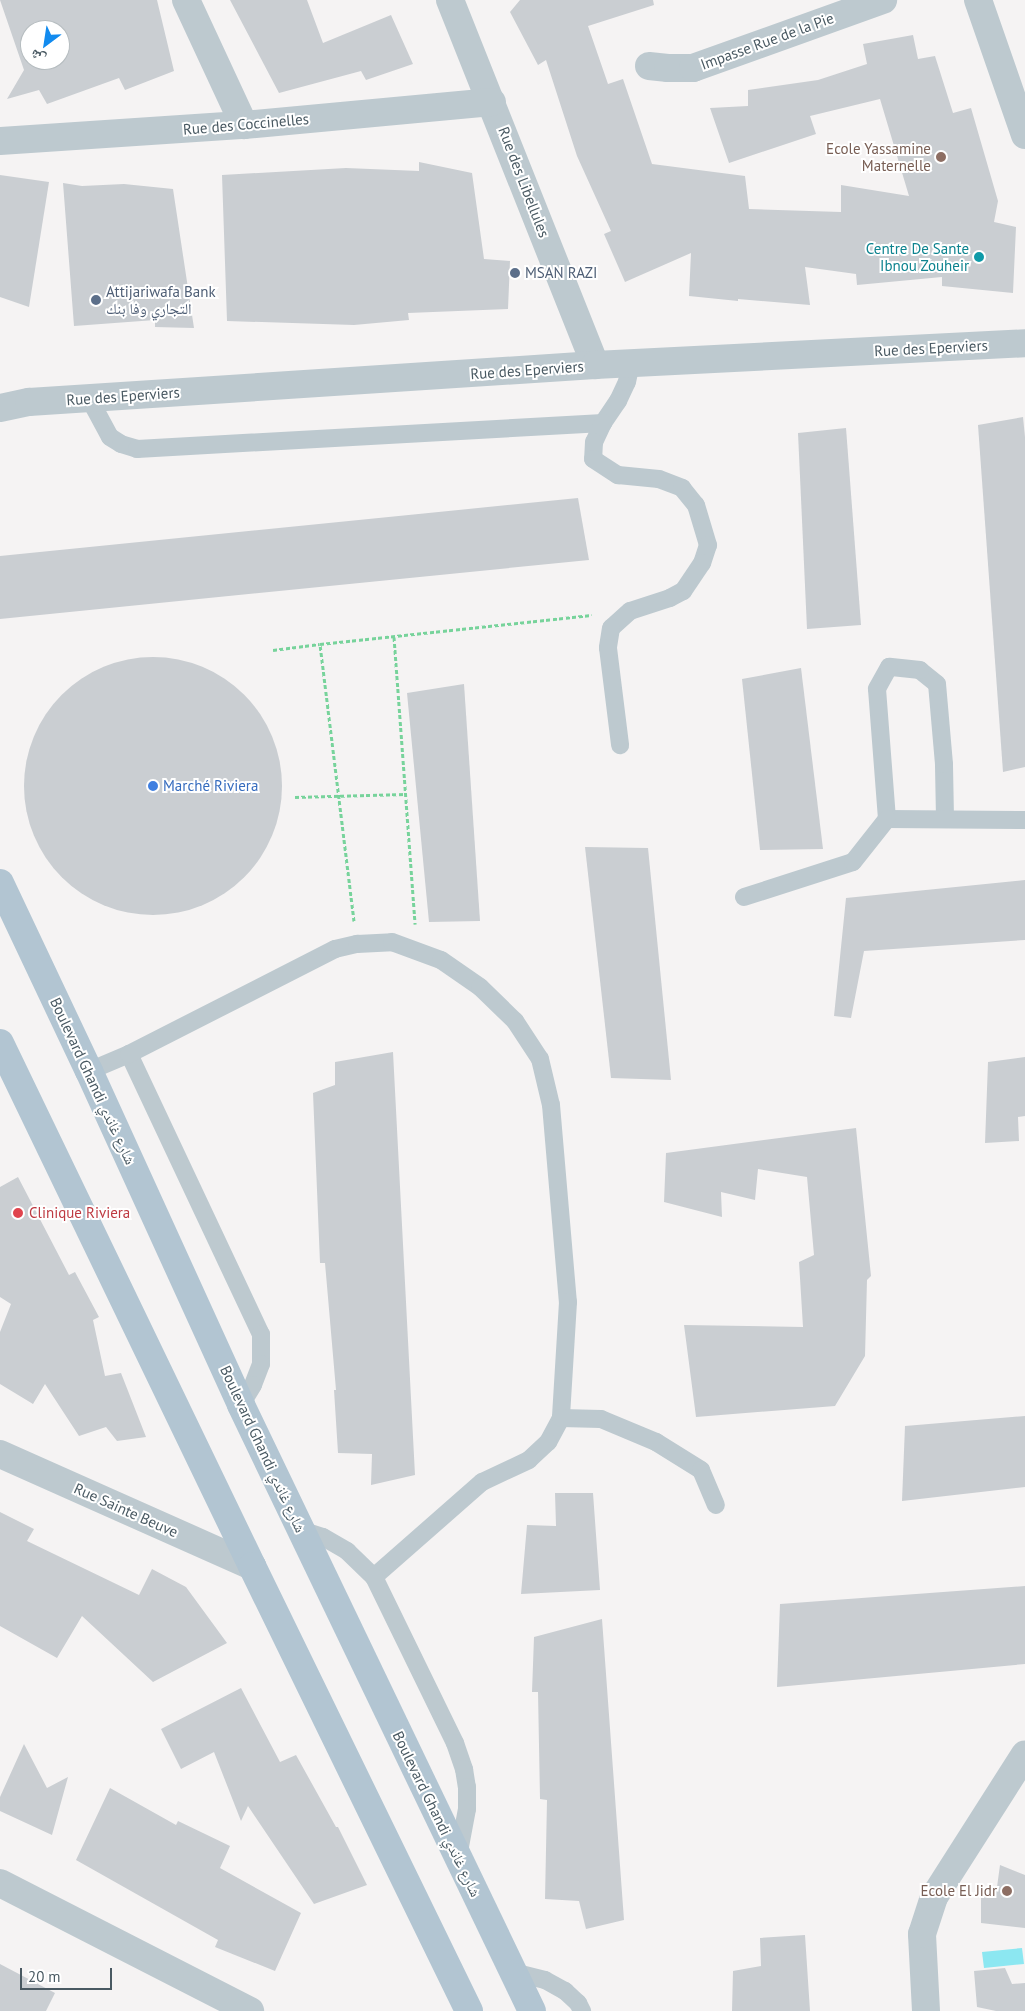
<!DOCTYPE html>
<html>
<head>
<meta charset="utf-8">
<style>
	body { margin:0 }
	#map { position:relative; width:1025px; height:2011px; overflow:hidden; background:#f5f3f3; font-family:"PT Sans","Noto Naskh Arabic",sans-serif }
	div>[style] { position:absolute }
	[style*='--x'] { left:calc(var(--x)*1px); top:calc(var(--y)*1px); width:calc(var(--w)*1px); rotate:calc(var(--a)*1deg) }
	.water>* { inset:0; background:#8ce7f1 }
	.building>* { inset:0; background:#caced2 }
	.round { border-radius:50% }
	.path>* { height:3px; margin-top:-1.5px; transform-origin:0; background:repeating-linear-gradient(90deg,#77d39b 0 4px,transparent 0 6.5px) }
	.lane>* { height:18px; margin:-9px; padding:0 9px; transform-origin:9px; border-radius:9px; background:#bdc9cf }
	.street>* { height:28px; margin:-14px; padding:0 14px; transform-origin:14px; border-radius:14px; background:#bdc9cf }
	.primary>* { height:28px; margin:-14px; padding:0 14px; transform-origin:14px; border-radius:14px; background:#b2c5d2 }
	.dots>* { width:14px; height:14px; translate:-50% -50%; box-sizing:border-box; border:2px solid #fff; border-radius:50% }
	span { translate:-50% -50%; white-space:nowrap; text-align:center; line-height:1.15; -webkit-text-stroke:4px #fff; paint-order:stroke }
	.street-label { font-size:15px; color:#495962 }
	.education-label { font-size:15px; color:#785e54 }
	.right { translate:-100% -50%; text-align:right }
	.culture-label { font-size:15px; color:#0d838f }
	.service-label { font-size:15px; color:#4e5e75 }
	.left { translate:0 -50%; text-align:left }
	.shop-label { font-size:15px; color:#366cbe }
	.health-label { font-size:15px; color:#be3a42 }
	.north { position:absolute; left:20px; top:20px; width:50px; height:50px; box-sizing:border-box; background:#fff; border:1px solid #b6bdc0; border-radius:50%; rotate:211deg; font-size:14px; font-weight:700; line-height:20px; text-align:center; color:#495962 }
	.north::after { content:''; display:block; margin:auto; width:18px; height:22px; background:#128bef; clip-path:polygon(50% 0,100% 100%,50% 72%,0 100%) }
	.scale { position:absolute; left:20px; top:1968px; width:92px; height:22px; box-sizing:border-box; border:2px solid #495962; border-top:0; padding-left:6px; font-size:15px; line-height:18px; white-space:nowrap; color:#495962; -webkit-text-stroke:4px #fff; paint-order:stroke }
</style>
</head>
<body>
<div id="map">
	<div class="water">
		<i style="clip-path:polygon(1022px 1948px,1024px 1964px,984px 1968px,982px 1952px)"></i>
	</div>
	<div class="building">
		<i style="clip-path:polygon(evenodd,0 0,157px 0,174px 71px,125px 90px,119px 78px,47px 104px,39px 90px,7px 99px,24px 70px,0 0,30px 30px,60px 30px,60px 60px,30px 60px,30px 30px)"></i>
		<i style="clip-path:polygon(230px 0,307px 0,323px 43px,391px 15px,413px 64px,366px 80px,361px 71px,279px 93px)"></i>
		<i style="clip-path:polygon(520px 0,653px 0,654px 5px,588px 26px,608px 84px,623px 79px,652px 164px,745px 176px,749px 209px,841px 212px,841px 185px,909px 196px,880px 99px,810px 116px,816px 134px,729px 163px,710px 108px,748px 106px,748px 90px,818px 80px,867px 64px,863px 44px,913px 35px,918px 59px,935px 56px,953px 113px,971px 108px,998px 201px,994px 222px,1016px 227px,1013px 293px,942px 286px,942px 277px,857px 285px,856px 274px,805px 267px,810px 305px,738px 299px,738px 301px,689px 296px,691px 253px,625px 282px,604px 234px,611px 231px,577px 156px,546px 60px,538px 65px,510px 12px)"></i>
		<i style="clip-path:polygon(419px 162px,472px 173px,484px 259px,510px 261px,508px 309px,408px 313px,409px 320px,354px 325px,227px 321px,222px 175px,346px 168px,419px 171px)"></i>
		<i style="clip-path:polygon(0 175px,49px 182px,29px 307px,0 297px)"></i>
		<i style="clip-path:polygon(63px 183px,82px 186px,124px 184px,173px 189px,194px 328px,155px 327px,155px 320px,74px 326px)"></i>
		<i style="clip-path:polygon(1023px 417px,1025px 437px,1025px 767px,1003px 772px,978px 425px)"></i>
		<i style="clip-path:polygon(846px 428px,861px 625px,807px 629px,798px 433px)"></i>
		<i style="clip-path:polygon(578px 498px,589px 560px,0 619px,0 556px)"></i>
		<i class="round" style="left:24px;top:657px;width:258px;height:258px"></i>
		<i style="clip-path:polygon(801px 668px,823px 849px,760px 850px,742px 679px)"></i>
		<i style="clip-path:polygon(464px 684px,480px 921px,429px 922px,407px 693px)"></i>
		<i style="clip-path:polygon(585px 847px,648px 848px,671px 1080px,611px 1078px)"></i>
		<i style="clip-path:polygon(1025px 880px,1025px 940px,864px 951px,851px 1018px,834px 1016px,846px 898px)"></i>
		<i style="clip-path:polygon(393px 1052px,415px 1475px,371px 1485px,372px 1454px,338px 1453px,334px 1390px,336px 1390px,325px 1263px,320px 1263px,313px 1093px,335px 1085px,335px 1062px)"></i>
		<i style="clip-path:polygon(1025px 1057px,1025px 1116px,1018px 1117px,1019px 1141px,985px 1143px,988px 1062px)"></i>
		<i style="clip-path:polygon(856px 1128px,871px 1276px,867px 1280px,865px 1356px,835px 1406px,696px 1417px,684px 1325px,803px 1327px,799px 1262px,814px 1255px,807px 1177px,758px 1169px,755px 1200px,721px 1192px,722px 1217px,664px 1202px,666px 1153px)"></i>
		<i style="clip-path:polygon(18px 1177px,69px 1275px,75px 1272px,99px 1317px,93px 1320px,105px 1376px,121px 1373px,146px 1437px,117px 1441px,106px 1427px,79px 1436px,45px 1384px,33px 1404px,0 1384px,0 1332px,11px 1304px,0 1297px,0 1187px)"></i>
		<i style="clip-path:polygon(1025px 1416px,1025px 1487px,902px 1501px,905px 1426px)"></i>
		<i style="clip-path:polygon(555px 1493px,593px 1493px,600px 1590px,521px 1594px,527px 1525px,556px 1526px)"></i>
		<i style="clip-path:polygon(0 1512px,34px 1529px,27px 1541px,139px 1595px,152px 1569px,186px 1587px,227px 1643px,153px 1682px,82px 1616px,57px 1658px,0 1626px)"></i>
		<i style="clip-path:polygon(1025px 1586px,1025px 1664px,777px 1687px,780px 1604px)"></i>
		<i style="clip-path:polygon(602px 1619px,624px 1920px,586px 1929px,579px 1901px,545px 1899px,547px 1800px,540px 1799px,538px 1692px,532px 1692px,534px 1637px)"></i>
		<i style="clip-path:polygon(241px 1688px,280px 1762px,296px 1755px,336px 1827px,338px 1827px,367px 1885px,314px 1904px,248px 1806px,241px 1821px,214px 1752px,181px 1769px,161px 1729px)"></i>
		<i style="clip-path:polygon(24px 1744px,47px 1788px,68px 1777px,52px 1835px,0 1811px,0 1797px)"></i>
		<i style="clip-path:polygon(110px 1788px,176px 1825px,178px 1821px,230px 1846px,220px 1868px,301px 1913px,275px 1971px,215px 1947px,218px 1940px,76px 1860px)"></i>
		<i style="clip-path:polygon(1000px 1865px,1025px 1875px,1025px 1928px,981px 1923px,981px 1896px,997px 1887px)"></i>
		<i style="clip-path:polygon(805px 1935px,810px 2011px,732px 2011px,733px 1971px,761px 1966px,760px 1938px)"></i>
		<i style="clip-path:polygon(0 1964px,55px 1993px,46px 2011px,0 2011px)"></i>
		<i style="clip-path:polygon(1005px 1968px,1012px 1984px,1025px 1983px,1025px 2011px,996px 2011px,977px 2007px,974px 1971px)"></i>
	</div>
	<div class="path">
		<i style="--x:394;--y:637;--w:288;--a:85.8"></i>
		<i style="--x:273;--y:650;--w:47;--a:-7.3"></i>
		<i style="--x:295;--y:797;--w:111;--a:-1.5"></i>
		<i style="--x:354;--y:921;--w:279;--a:-97"></i>
		<i style="--x:320;--y:644;--w:273;--a:-6.1"></i>
	</div>
	<div class="lane">
		<i style="--x:89;--y:398;--w:44;--a:61.7"></i>
		<i style="--x:110;--y:437;--w:13;--a:32"></i>
		<i style="--x:121;--y:444;--w:17;--a:17"></i>
		<i style="--x:137;--y:449;--w:467;--a:-3.2"></i>
		<i style="--x:603;--y:423;--w:27;--a:-56"></i>
		<i style="--x:618;--y:401;--w:21;--a:-65"></i>
		<i style="--x:627;--y:382;--w:19;--a:-78"></i>
		<i style="--x:603;--y:423;--w:21;--a:115"></i>
		<i style="--x:594;--y:442;--w:17;--a:93"></i>
		<i style="--x:593;--y:459;--w:30;--a:33"></i>
		<i style="--x:618;--y:475;--w:41;--a:5.6"></i>
		<i style="--x:659;--y:479;--w:25;--a:21"></i>
		<i style="--x:682;--y:488;--w:22;--a:51"></i>
		<i style="--x:696;--y:505;--w:42;--a:73.3"></i>
		<i style="--x:708;--y:545;--w:19;--a:108"></i>
		<i style="--x:702;--y:563;--w:34;--a:124"></i>
		<i style="--x:683;--y:591;--w:15;--a:152"></i>
		<i style="--x:670;--y:598;--w:42;--a:162"></i>
		<i style="--x:630;--y:611;--w:25;--a:138"></i>
		<i style="--x:611;--y:628;--w:20;--a:99"></i>
		<i style="--x:608;--y:648;--w:98;--a:82.9"></i>
		<i style="--x:945;--y:818;--w:54;--a:-91.1"></i>
		<i style="--x:944;--y:764;--w:80;--a:-95"></i>
		<i style="--x:937;--y:684;--w:22;--a:-141"></i>
		<i style="--x:920;--y:670;--w:31;--a:-174"></i>
		<i style="--x:889;--y:667;--w:25;--a:119"></i>
		<i style="--x:877;--y:689;--w:130;--a:85.6"></i>
		<i style="--x:887;--y:819;--w:138;--a:0.4"></i>
		<i style="--x:744;--y:897;--w:114;--a:-17.8"></i>
		<i style="--x:853;--y:862;--w:55;--a:-51.7"></i>
		<i style="--x:129;--y:1054;--w:310;--a:64.8"></i>
		<i style="--x:261;--y:1334;--w:30;--a:90"></i>
		<i style="--x:261;--y:1364;--w:22;--a:111"></i>
		<i style="--x:253;--y:1385;--w:23;--a:121"></i>
		<i style="--x:89;--y:1071;--w:43;--a:-23"></i>
		<i style="--x:129;--y:1054;--w:231;--a:-27"></i>
		<i style="--x:335;--y:949;--w:23;--a:-13"></i>
		<i style="--x:357;--y:944;--w:35;--a:-3"></i>
		<i style="--x:392;--y:942;--w:52;--a:20.2"></i>
		<i style="--x:441;--y:960;--w:47;--a:34.7"></i>
		<i style="--x:480;--y:987;--w:49;--a:44.2"></i>
		<i style="--x:515;--y:1021;--w:45;--a:56.7"></i>
		<i style="--x:540;--y:1059;--w:47;--a:76.6"></i>
		<i style="--x:551;--y:1105;--w:198;--a:85.1"></i>
		<i style="--x:568;--y:1302;--w:116;--a:93.5"></i>
		<i style="--x:561;--y:1418;--w:27;--a:118"></i>
		<i style="--x:548;--y:1442;--w:26;--a:137"></i>
		<i style="--x:529;--y:1460;--w:52;--a:154.9"></i>
		<i style="--x:482;--y:1482;--w:144;--a:138.7"></i>
		<i style="--x:561;--y:1418;--w:40;--a:1.4"></i>
		<i style="--x:601;--y:1419;--w:60;--a:22.7"></i>
		<i style="--x:656;--y:1442;--w:53;--a:31.9"></i>
		<i style="--x:701;--y:1470;--w:38;--a:67"></i>
		<i style="--x:301;--y:1530;--w:23;--a:18"></i>
		<i style="--x:323;--y:1537;--w:28;--a:30"></i>
		<i style="--x:347;--y:1551;--w:37;--a:44"></i>
		<i style="--x:374;--y:1577;--w:185;--a:64"></i>
		<i style="--x:455;--y:1743;--w:28;--a:71"></i>
		<i style="--x:464;--y:1769;--w:18;--a:81"></i>
		<i style="--x:467;--y:1787;--w:22;--a:90"></i>
		<i style="--x:467;--y:1809;--w:49;--a:100.6"></i>
		<i style="--x:513;--y:1972;--w:33;--a:14"></i>
		<i style="--x:545;--y:1980;--w:23;--a:29"></i>
		<i style="--x:565;--y:1991;--w:18;--a:43"></i>
		<i style="--x:578;--y:2003;--w:9;--a:63"></i>
	</div>
	<div class="street">
		<i style="--x:186;--y:0;--w:138;--a:65.1"></i>
		<i style="--x:450;--y:0;--w:393;--a:68.3"></i>
		<i style="--x:978;--y:0;--w:143;--a:70.8"></i>
		<i style="--x:649;--y:66;--w:19;--a:6"></i>
		<i style="--x:668;--y:68;--w:25;--a:0"></i>
		<i style="--x:693;--y:68;--w:202;--a:-19.7"></i>
		<i style="--x:0;--y:141;--w:245;--a:-3.8"></i>
		<i style="--x:244;--y:125;--w:249;--a:-5.3"></i>
		<i style="--x:0;--y:408;--w:30;--a:-12"></i>
		<i style="--x:29;--y:402;--w:567;--a:-3.74"></i>
		<i style="--x:595;--y:365;--w:431;--a:-2.9"></i>
		<i style="--x:0;--y:1454;--w:276;--a:24"></i>
		<i style="--x:0;--y:1883;--w:281;--a:27.1"></i>
		<i style="--x:926;--y:2011;--w:77;--a:-93"></i>
		<i style="--x:922;--y:1934;--w:39;--a:-72"></i>
		<i style="--x:934;--y:1897;--w:169;--a:-57.5"></i>
	</div>
	<div class="primary">
		<i style="--x:0;--y:883;--w:208;--a:64.7"></i>
		<i style="--x:89;--y:1071;--w:367;--a:65.5"></i>
		<i style="--x:241;--y:1405;--w:672;--a:64.35"></i>
		<i style="--x:0;--y:1043;--w:581;--a:64.27"></i>
		<i style="--x:252;--y:1566;--w:495;--a:64"></i>
	</div>
	<div class="dots">
		<i style="left:941px;top:157px;background:#8d6e63"></i>
		<i style="left:979px;top:257px;background:#0f9aa8"></i>
		<i style="left:515px;top:273px;background:#5c6f8a"></i>
		<i style="left:96px;top:300px;background:#5c6f8a"></i>
		<i style="left:153px;top:786px;background:#3f7fe0"></i>
		<i style="left:18px;top:1213px;background:#e0444e"></i>
		<i style="left:1007px;top:1891px;background:#8d6e63"></i>
	</div>
	<div class="street-label">
		<span style="left:767px;top:41px;rotate:-20deg">Impasse Rue de la Pie</span>
		<span style="left:246px;top:124px;rotate:-5deg">Rue des Coccinelles</span>
		<span style="left:524px;top:182px;rotate:69deg">Rue des Libellules</span>
		<span style="left:931px;top:348px;rotate:-3deg">Rue des Eperviers</span>
		<span style="left:527px;top:370px;rotate:-4deg">Rue des Eperviers</span>
		<span style="left:123px;top:396px;rotate:-4deg">Rue des Eperviers</span>
		<span style="left:93px;top:1081px;rotate:65deg">Boulevard Ghandi شارع غاندي</span>
		<span style="left:263px;top:1449px;rotate:65deg">Boulevard Ghandi شارع غاندي</span>
		<span style="left:126px;top:1510px;rotate:24deg">Rue Sainte Beuve</span>
		<span style="left:437px;top:1814px;rotate:64deg">Boulevard Ghandi شارع غاندي</span>
	</div>
	<div class="education-label">
		<span class="right" style="left:931px;top:157px">Ecole Yassamine<br>Maternelle</span>
		<span class="right" style="left:997px;top:1891px">Ecole El Jidr</span>
	</div>
	<div class="culture-label">
		<span class="right" style="left:969px;top:257px">Centre De Sante<br>Ibnou Zouheir</span>
	</div>
	<div class="service-label">
		<span class="left" style="left:525px;top:273px">MSAN RAZI</span>
		<span class="left" style="left:106px;top:300px">Attijariwafa Bank<br>التجاري وفا بنك</span>
	</div>
	<div class="shop-label">
		<span class="left" style="left:163px;top:786px">Marché Riviera</span>
	</div>
	<div class="health-label">
		<span class="left" style="left:29px;top:1213px">Clinique Riviera</span>
	</div>
	<div class="north">ش</div>
	<div class="scale">20 m</div>
</div>
</body>
</html>
